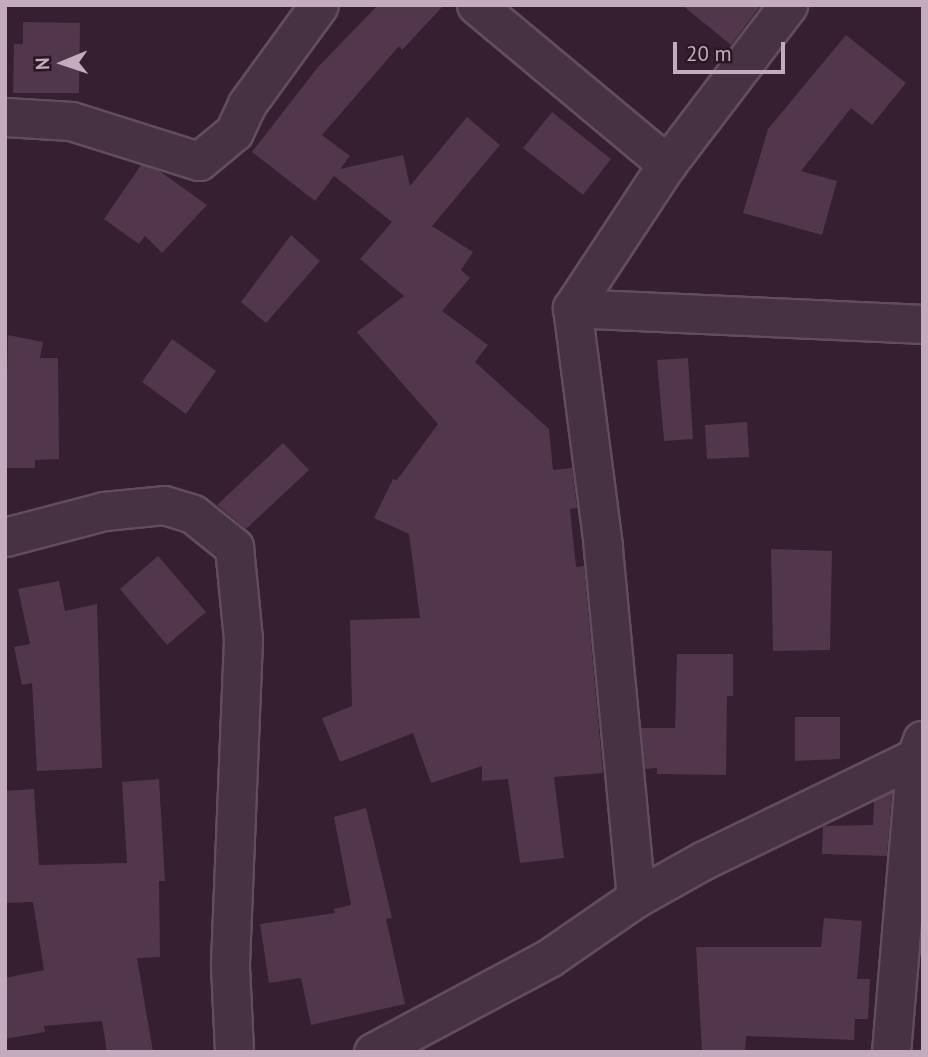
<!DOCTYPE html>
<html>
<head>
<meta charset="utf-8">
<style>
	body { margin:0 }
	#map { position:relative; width:928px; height:1057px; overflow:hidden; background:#361f31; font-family:"PT Sans",sans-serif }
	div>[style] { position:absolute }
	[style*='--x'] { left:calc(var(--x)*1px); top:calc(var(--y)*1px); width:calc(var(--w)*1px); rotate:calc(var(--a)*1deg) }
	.building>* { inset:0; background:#52364c }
	.roads { filter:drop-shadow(2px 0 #624d5d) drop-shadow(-2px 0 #624d5d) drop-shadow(0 2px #624d5d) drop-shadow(0 -2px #624d5d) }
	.minor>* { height:37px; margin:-18.5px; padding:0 18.5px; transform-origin:18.5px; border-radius:18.5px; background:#463242 }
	span { translate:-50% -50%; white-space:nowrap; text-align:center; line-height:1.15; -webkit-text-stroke:5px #2b1826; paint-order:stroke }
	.frame { position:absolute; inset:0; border:7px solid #c4acbe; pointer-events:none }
	.north { position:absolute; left:28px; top:28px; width:70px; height:70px; -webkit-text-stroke:5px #2b1826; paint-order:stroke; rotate:268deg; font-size:19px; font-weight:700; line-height:28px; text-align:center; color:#c4acbe }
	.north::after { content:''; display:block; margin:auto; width:24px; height:32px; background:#c4acbe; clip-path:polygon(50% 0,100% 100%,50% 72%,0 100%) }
	.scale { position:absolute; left:673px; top:42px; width:112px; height:32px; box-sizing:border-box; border:4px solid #c4acbe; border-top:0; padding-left:9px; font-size:21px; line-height:24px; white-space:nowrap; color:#c4acbe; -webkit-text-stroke:5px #2b1826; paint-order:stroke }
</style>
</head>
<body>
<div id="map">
	<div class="building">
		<i style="clip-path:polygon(378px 5px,444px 5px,402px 50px,399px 46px,322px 135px,350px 156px,340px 169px,403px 155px,410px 186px,467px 117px,500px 145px,432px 226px,473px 252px,461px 270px,470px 278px,442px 311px,488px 345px,475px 362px,549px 429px,553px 470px,572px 468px,577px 508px,570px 509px,576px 567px,584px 566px,603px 773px,554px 777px,564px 858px,520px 863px,508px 779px,482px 781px,482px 766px,431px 783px,413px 733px,340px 762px,322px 718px,352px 706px,350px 620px,420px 618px,409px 534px,374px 518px,393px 479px,397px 480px,438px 424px,357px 332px,404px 296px,360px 259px,392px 222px,334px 176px,315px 201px,252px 152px,318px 67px)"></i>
		<i style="clip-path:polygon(682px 5px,761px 5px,731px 45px)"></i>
		<i style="clip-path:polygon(23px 22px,80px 23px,79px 93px,13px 93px,14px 44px,23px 44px)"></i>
		<i style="clip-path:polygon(846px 35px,906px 83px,872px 125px,851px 108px,801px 171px,837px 181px,822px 235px,743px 213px,768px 129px)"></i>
		<i style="clip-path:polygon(552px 112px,611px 159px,583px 195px,523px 148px)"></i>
		<i style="clip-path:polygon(141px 165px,158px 170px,207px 205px,162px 253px,145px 236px,139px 244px,104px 219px)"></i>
		<i style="clip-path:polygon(291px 235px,320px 261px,266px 323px,241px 302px)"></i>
		<i style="clip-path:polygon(8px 335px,43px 342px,40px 358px,58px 358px,59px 459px,35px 460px,35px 468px,5px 468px)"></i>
		<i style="clip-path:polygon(172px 339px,216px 371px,186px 414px,142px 382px)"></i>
		<i style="clip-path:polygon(688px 358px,693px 439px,664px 441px,657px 360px)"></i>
		<i style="clip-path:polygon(747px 422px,749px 457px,707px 459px,705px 425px)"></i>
		<i style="clip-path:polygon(283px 443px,309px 470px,246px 529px,217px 505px)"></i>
		<i style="clip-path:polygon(771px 549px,832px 551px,830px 650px,773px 651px)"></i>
		<i style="clip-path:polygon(158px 556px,206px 612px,167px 645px,120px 589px)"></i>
		<i style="clip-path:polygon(59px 581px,65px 611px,97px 604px,102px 768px,37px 771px,32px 683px,22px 685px,14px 647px,30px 644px,18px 589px)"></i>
		<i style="clip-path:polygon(677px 654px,733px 654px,733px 696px,727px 696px,726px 775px,657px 774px,657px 768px,645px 769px,641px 728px,675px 728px)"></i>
		<i style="clip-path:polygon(795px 717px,840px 717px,840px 759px,795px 761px)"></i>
		<i style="clip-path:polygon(159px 779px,165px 881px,159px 881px,160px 957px,137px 958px,153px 1052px,107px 1052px,102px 1021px,44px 1026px,45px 1032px,5px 1039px,5px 978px,44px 970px,33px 902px,5px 903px,5px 791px,34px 789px,39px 865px,127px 863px,122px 782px)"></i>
		<i style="clip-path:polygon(892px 792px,887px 856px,822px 854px,823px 826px,873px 825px,874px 801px)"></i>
		<i style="clip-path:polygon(366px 808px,392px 918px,386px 919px,405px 1004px,311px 1025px,301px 978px,269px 983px,260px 924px,335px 913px,334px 909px,351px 905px,334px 817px)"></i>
		<i style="clip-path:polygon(824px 918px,862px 921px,857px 979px,870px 979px,868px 1019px,855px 1019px,854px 1040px,746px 1036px,745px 1052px,702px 1052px,696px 947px,821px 947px)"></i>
	</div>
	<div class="roads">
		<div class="minor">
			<i style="--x:476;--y:5;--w:249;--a:39.8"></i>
			<i style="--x:5;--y:117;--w:66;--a:3.5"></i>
			<i style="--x:71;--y:121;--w:134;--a:17.4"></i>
			<i style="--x:199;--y:161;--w:45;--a:-39.6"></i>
			<i style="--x:234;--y:132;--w:31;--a:-65"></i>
			<i style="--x:247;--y:104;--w:122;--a:-54"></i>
			<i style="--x:572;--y:308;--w:351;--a:2.6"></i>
			<i style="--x:5;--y:537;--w:102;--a:-14.7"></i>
			<i style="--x:104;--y:511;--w:60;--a:-5.7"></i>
			<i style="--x:164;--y:505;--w:30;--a:17"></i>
			<i style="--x:193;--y:514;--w:53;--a:38.8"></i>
			<i style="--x:234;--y:547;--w:92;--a:84.4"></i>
			<i style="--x:243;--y:639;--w:327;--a:92.3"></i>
			<i style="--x:230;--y:966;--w:86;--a:87.3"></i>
			<i style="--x:636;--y:898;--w:354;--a:-95.4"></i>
			<i style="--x:603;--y:546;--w:240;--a:-97.4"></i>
			<i style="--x:572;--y:308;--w:173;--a:-56.6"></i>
			<i style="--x:667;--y:164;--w:200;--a:-52.7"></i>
			<i style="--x:373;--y:1052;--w:200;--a:-28.1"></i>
			<i style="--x:549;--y:958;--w:106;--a:-34.6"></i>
			<i style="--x:636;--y:898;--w:78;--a:-29.2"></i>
			<i style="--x:704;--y:860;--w:236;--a:-25.9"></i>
			<i style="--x:891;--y:1052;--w:296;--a:-85.2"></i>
			<i style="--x:916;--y:757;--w:18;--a:-71"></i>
		</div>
	</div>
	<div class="frame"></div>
	<div class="north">N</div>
	<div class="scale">20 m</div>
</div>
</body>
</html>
